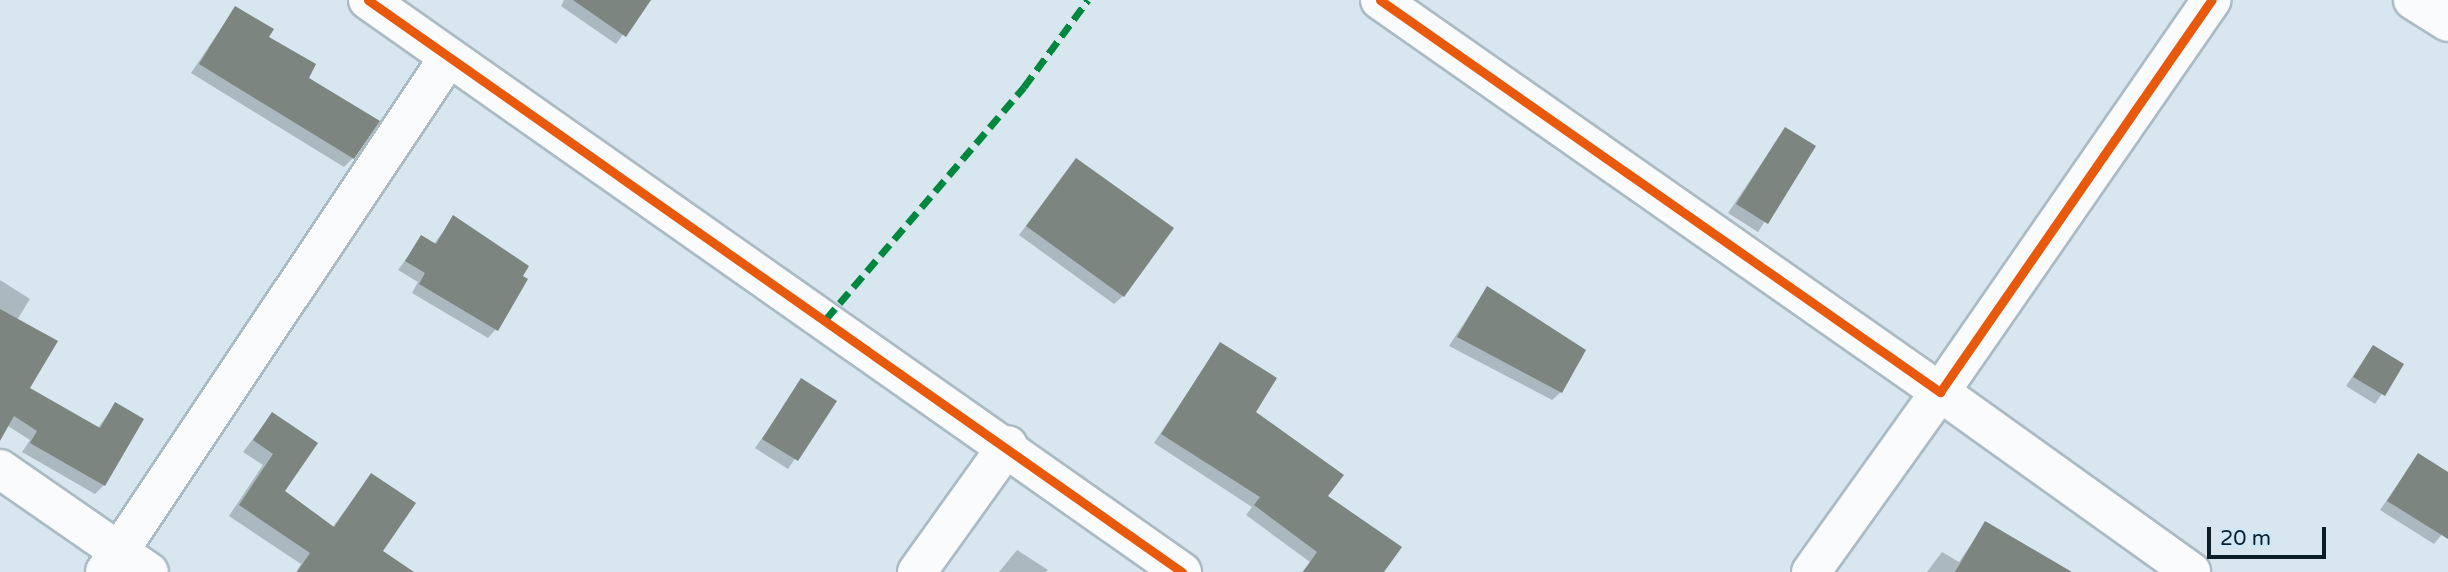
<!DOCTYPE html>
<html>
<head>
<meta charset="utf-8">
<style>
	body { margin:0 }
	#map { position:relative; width:2448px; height:572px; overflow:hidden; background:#d7e6ef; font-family:"Varela Round",sans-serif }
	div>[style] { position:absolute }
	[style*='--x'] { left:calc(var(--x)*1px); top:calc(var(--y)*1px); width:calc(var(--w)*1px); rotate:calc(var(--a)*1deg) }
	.shadow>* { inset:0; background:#0003 }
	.building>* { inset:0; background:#7d8580 }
	.roads { filter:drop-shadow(2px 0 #abbbc4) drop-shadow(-2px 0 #abbbc4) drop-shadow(0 2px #abbbc4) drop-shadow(0 -2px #abbbc4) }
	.street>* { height:38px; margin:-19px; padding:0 19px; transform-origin:19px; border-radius:19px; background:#f9fbfd }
	.quiet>* { height:7px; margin-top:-3.5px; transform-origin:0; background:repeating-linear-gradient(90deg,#00873e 0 14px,transparent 0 21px) }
	.cycleway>* { height:9px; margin:-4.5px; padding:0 4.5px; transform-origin:4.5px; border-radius:4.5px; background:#e8590c }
	span { translate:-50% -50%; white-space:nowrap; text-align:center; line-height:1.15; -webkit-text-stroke:7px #cde8f9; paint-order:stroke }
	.scale { position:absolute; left:2207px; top:527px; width:119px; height:32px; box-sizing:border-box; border:4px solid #0b1d27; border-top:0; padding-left:9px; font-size:21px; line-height:24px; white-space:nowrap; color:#0b1d27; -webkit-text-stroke:5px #cde8f9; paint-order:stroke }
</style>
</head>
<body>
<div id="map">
	<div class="shadow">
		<i style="clip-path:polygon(564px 0,649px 0,616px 44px,561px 6px)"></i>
		<i style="clip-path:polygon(235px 8px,306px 78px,353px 158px,344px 167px,191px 73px)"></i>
		<i style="clip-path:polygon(1785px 129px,1814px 147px,1758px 232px,1728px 213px)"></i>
		<i style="clip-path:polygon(1077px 160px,1123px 296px,1114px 304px,1019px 235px)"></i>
		<i style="clip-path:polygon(453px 218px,496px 329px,488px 338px,412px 293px,418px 282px,398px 270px,422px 237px,434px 244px)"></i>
		<i style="clip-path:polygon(0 280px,30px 299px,17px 320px,28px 389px,97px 429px,115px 405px,104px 485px,95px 494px,22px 452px,30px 440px,0 421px)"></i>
		<i style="clip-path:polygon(1487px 288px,1561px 392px,1552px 400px,1449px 346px)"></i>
		<i style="clip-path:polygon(1220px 344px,1254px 412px,1382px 572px,1302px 572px,1310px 562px,1246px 515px,1252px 507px,1154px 443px)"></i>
		<i style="clip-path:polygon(2373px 347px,2402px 364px,2375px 404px,2346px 386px)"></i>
		<i style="clip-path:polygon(802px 381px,834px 401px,788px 469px,755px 448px)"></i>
		<i style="clip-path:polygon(272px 414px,282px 492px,332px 528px,371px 475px,380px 552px,411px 572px,296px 572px,301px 564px,229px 516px,263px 465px,243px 452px)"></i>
		<i style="clip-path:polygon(2418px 455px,2448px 474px,2448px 527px,2434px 544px,2380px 510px)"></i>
		<i style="clip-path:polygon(1986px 523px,2045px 572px,1927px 572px,1942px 552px,1959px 562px)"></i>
		<i style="clip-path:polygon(1017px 550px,1048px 570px,1046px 572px,999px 572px)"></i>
	</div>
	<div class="building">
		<i style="clip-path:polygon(573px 0,651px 0,626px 37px)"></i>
		<i style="clip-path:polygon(235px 6px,274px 29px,269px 37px,316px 64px,309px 78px,380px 121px,354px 159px,199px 64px)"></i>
		<i style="clip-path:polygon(1785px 127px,1816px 146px,1768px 224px,1736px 204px)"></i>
		<i style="clip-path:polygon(1076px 158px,1174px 228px,1124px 297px,1026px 226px)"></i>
		<i style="clip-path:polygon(453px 215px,529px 266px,523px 276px,528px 279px,498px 331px,419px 284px,425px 273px,405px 261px,421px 235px,436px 244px)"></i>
		<i style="clip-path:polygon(1487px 286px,1586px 350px,1562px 393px,1457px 337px)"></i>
		<i style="clip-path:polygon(0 309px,58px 341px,30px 388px,100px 428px,115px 402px,144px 419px,105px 486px,30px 443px,37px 431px,14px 416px,0 441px)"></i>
		<i style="clip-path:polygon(1220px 342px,1277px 378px,1256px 412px,1344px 475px,1328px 496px,1402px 547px,1384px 572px,1303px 572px,1317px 552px,1254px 505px,1260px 497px,1161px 434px)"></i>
		<i style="clip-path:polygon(2373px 345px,2404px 364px,2385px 396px,2353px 377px)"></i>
		<i style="clip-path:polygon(801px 378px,837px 401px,798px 461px,762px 439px)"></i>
		<i style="clip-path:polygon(272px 412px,318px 443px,285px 491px,334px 527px,371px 473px,416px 503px,383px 551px,414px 572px,297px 572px,310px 553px,239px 505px,273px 454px,253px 440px)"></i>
		<i style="clip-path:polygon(2418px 453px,2448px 472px,2448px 539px,2387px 501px)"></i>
		<i style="clip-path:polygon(1985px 521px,2072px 572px,1955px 572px)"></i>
	</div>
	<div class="roads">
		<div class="street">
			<i style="--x:368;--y:0;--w:995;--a:35.1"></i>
			<i style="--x:1380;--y:0;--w:684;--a:34.99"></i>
			<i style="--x:1940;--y:392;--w:477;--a:-55.3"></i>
			<i style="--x:2413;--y:0;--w:41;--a:32.2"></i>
			<i style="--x:0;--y:469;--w:181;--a:34.7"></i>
			<i style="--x:105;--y:572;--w:619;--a:-56.26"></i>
			<i style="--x:917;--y:572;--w:156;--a:-54.4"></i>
			<i style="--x:1811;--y:572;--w:221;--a:-54.4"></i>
			<i style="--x:1940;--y:392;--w:309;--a:35.6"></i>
		</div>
	</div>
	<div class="quiet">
		<i style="--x:826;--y:319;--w:305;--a:-49.5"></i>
		<i style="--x:1024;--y:87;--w:108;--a:-53.7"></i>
	</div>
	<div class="cycleway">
		<i style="--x:368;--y:0;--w:995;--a:35.1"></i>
		<i style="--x:1380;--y:0;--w:684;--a:34.99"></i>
		<i style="--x:1940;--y:392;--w:477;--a:-55.3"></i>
	</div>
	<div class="scale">20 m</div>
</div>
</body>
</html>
